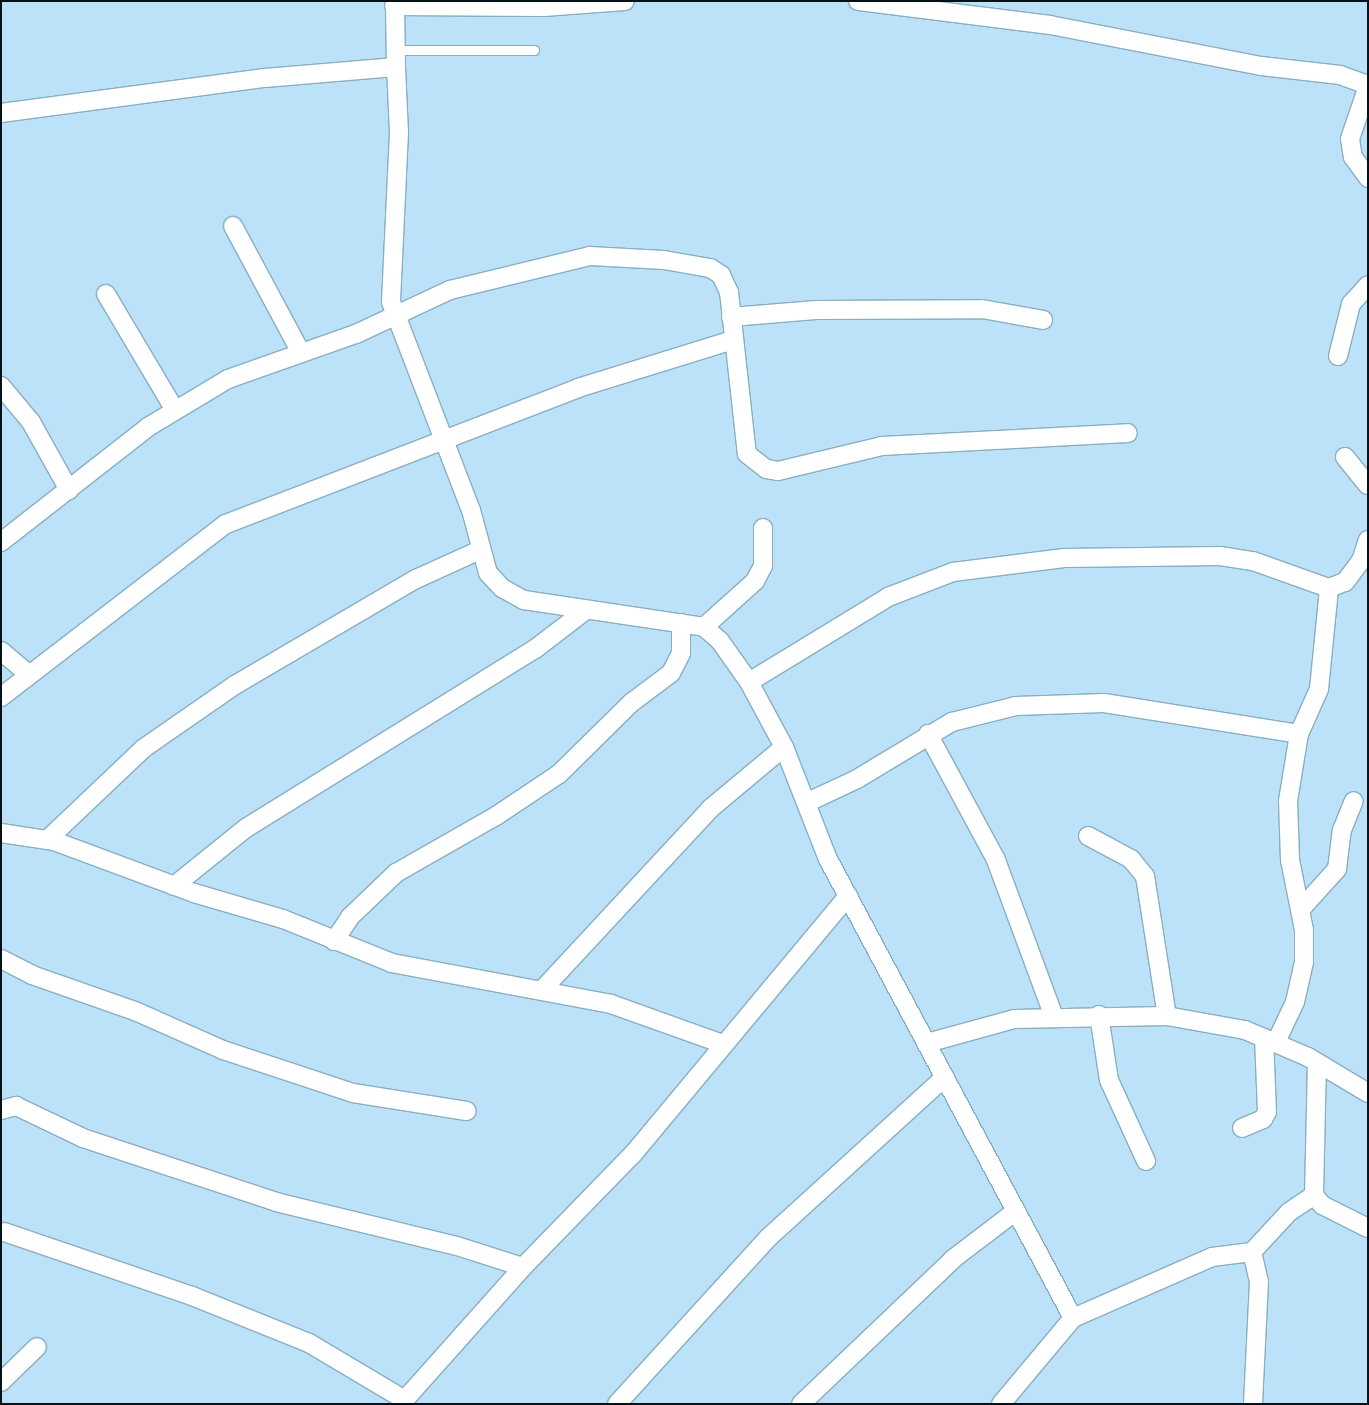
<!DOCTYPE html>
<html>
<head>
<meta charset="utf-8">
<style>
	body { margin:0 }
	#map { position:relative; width:1369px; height:1405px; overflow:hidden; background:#bbe2f8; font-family:Inter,sans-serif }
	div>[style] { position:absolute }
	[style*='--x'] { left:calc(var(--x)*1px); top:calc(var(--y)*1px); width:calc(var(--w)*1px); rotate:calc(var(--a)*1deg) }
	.roads { filter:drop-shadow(1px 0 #88aec3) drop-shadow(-1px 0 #88aec3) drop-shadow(0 1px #88aec3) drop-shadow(0 -1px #88aec3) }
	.service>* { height:9px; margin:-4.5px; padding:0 4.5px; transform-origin:4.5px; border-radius:4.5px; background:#fff }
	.minor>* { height:18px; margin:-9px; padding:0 9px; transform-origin:9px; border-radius:9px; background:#fff }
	span { translate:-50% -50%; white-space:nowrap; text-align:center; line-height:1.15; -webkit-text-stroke:4.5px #d5edfa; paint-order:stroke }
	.frame { position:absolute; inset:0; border:2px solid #041118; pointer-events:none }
</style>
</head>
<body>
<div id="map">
	<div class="roads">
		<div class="service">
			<i style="--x:396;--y:50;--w:138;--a:0"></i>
		</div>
		<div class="minor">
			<i style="--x:858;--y:1;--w:193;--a:7.1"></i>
			<i style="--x:1050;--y:25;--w:215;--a:11"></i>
			<i style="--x:1261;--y:66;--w:80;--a:6.5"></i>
			<i style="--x:1340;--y:75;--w:30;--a:20"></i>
			<i style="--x:394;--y:6;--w:150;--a:0.4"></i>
			<i style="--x:544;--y:7;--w:81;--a:-4.2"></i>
			<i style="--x:396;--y:67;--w:65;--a:87.4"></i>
			<i style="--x:399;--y:132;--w:170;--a:92.7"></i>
			<i style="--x:391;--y:302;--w:223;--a:69"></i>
			<i style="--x:471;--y:510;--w:65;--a:74.9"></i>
			<i style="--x:488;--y:573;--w:21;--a:47"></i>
			<i style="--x:502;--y:588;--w:25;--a:29"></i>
			<i style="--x:524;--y:600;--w:182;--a:8.5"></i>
			<i style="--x:704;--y:627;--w:21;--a:41"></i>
			<i style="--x:720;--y:641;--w:50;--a:54.7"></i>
			<i style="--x:749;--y:682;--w:74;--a:61.7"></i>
			<i style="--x:784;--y:747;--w:120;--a:68.6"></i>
			<i style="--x:828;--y:859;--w:520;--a:61.91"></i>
			<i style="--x:1368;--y:86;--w:56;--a:108.8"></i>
			<i style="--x:1350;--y:139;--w:18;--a:81"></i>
			<i style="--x:1353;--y:157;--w:26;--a:54"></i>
			<i style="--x:1;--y:113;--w:266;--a:-7.6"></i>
			<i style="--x:265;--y:78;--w:131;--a:-4.8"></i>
			<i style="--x:396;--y:67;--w:66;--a:-90.9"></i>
			<i style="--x:233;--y:226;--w:142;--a:61.8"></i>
			<i style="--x:106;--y:294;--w:135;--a:59.3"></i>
			<i style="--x:731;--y:317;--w:85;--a:-4.7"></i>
			<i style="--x:816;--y:310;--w:166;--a:-0.3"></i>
			<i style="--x:982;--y:309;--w:62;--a:10.2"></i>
			<i style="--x:1338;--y:356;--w:54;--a:-76"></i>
			<i style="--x:1351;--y:304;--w:25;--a:-48"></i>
			<i style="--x:1;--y:386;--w:47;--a:50.2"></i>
			<i style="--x:31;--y:422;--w:78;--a:60.8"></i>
			<i style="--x:1345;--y:457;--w:36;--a:51"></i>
			<i style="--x:1;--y:542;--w:187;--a:-38"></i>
			<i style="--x:148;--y:427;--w:93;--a:-31"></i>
			<i style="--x:228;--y:379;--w:136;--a:-19.4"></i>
			<i style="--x:356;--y:334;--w:104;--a:-25.1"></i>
			<i style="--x:450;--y:290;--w:144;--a:-13.7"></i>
			<i style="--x:590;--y:256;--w:74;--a:3.1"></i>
			<i style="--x:664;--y:260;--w:47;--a:9.9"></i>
			<i style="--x:710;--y:268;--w:13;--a:32"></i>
			<i style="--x:721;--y:275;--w:19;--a:65"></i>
			<i style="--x:729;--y:292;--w:163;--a:83.7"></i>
			<i style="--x:747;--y:454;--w:24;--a:38"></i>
			<i style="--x:766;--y:469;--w:12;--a:9"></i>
			<i style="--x:778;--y:471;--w:107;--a:-13.5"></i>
			<i style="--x:882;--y:446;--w:246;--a:-3"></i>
			<i style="--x:704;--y:627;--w:69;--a:-42"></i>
			<i style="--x:755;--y:581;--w:17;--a:-62"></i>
			<i style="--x:763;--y:566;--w:38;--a:-90"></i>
			<i style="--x:1;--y:651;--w:34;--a:40"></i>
			<i style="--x:749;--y:682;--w:163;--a:-31.4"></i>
			<i style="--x:888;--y:597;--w:70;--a:-21"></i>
			<i style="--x:953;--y:572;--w:112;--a:-7.2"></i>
			<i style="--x:1064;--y:558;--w:156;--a:-0.7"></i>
			<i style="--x:1220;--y:556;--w:33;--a:9"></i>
			<i style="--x:1253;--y:561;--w:81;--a:19.6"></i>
			<i style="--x:1329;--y:588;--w:17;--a:-21"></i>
			<i style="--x:1345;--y:582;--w:26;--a:-53"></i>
			<i style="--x:1361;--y:561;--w:22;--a:-72"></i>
			<i style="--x:1;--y:697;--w:284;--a:-37.6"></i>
			<i style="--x:226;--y:524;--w:377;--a:-21.1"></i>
			<i style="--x:578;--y:388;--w:162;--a:-17.2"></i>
			<i style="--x:928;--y:734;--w:143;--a:61.6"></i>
			<i style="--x:996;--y:860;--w:167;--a:69.7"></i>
			<i style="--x:808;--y:802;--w:54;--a:-25.1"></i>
			<i style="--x:857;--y:779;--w:111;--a:-31"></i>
			<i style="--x:952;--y:722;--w:66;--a:-14"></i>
			<i style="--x:1016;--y:706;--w:88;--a:-2"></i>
			<i style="--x:1104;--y:703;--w:197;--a:9"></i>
			<i style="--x:1;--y:833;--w:54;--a:8.6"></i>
			<i style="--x:54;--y:841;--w:149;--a:20.4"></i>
			<i style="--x:194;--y:893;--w:93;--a:16.3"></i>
			<i style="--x:283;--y:919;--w:118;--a:22"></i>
			<i style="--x:392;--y:963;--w:223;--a:10.6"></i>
			<i style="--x:611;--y:1004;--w:119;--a:19.7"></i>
			<i style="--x:1088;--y:836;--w:49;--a:28.1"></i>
			<i style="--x:1131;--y:859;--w:22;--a:51"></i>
			<i style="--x:1145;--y:876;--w:142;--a:81.1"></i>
			<i style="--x:48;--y:839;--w:132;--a:-43.5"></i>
			<i style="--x:144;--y:748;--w:111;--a:-34.7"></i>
			<i style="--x:235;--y:685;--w:210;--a:-30.4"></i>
			<i style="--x:416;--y:579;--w:70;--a:-24.4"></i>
			<i style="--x:174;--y:886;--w:92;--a:-38.9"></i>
			<i style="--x:246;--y:828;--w:340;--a:-31.8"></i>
			<i style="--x:535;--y:649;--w:64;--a:-37.4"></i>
			<i style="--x:1301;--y:909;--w:54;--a:-48"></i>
			<i style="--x:1337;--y:869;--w:39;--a:-83"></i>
			<i style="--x:1342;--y:830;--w:31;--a:-68"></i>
			<i style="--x:334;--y:941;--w:29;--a:-56"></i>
			<i style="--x:350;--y:917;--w:64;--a:-43.7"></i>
			<i style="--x:396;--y:873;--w:115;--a:-29.7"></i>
			<i style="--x:496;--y:816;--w:76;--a:-33.7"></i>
			<i style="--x:559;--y:774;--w:101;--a:-44.6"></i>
			<i style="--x:631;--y:703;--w:50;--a:-36.9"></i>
			<i style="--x:671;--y:673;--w:22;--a:-63"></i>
			<i style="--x:681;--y:653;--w:30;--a:-90"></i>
			<i style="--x:1;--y:959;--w:35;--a:27"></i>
			<i style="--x:32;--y:975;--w:109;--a:19.3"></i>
			<i style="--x:135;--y:1011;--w:96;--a:23.9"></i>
			<i style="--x:223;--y:1050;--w:137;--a:18.3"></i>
			<i style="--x:353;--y:1093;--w:115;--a:9"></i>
			<i style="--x:542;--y:990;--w:248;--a:-47.1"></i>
			<i style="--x:711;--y:808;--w:95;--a:-39.9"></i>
			<i style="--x:1099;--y:1015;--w:66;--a:81.3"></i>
			<i style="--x:1109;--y:1080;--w:89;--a:65.4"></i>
			<i style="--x:1276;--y:1042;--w:44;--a:-64.6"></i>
			<i style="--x:1295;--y:1002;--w:41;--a:-77.3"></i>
			<i style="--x:1304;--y:962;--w:32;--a:-90"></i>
			<i style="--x:1304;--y:930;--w:71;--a:-101.3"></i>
			<i style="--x:1290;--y:860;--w:59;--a:-91.9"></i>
			<i style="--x:1288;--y:801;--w:68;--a:-80.7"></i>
			<i style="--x:1299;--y:734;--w:49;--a:-66"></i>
			<i style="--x:1319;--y:689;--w:101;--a:-84.3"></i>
			<i style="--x:927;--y:1043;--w:90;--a:-15.4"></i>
			<i style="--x:1014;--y:1019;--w:153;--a:-1.1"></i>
			<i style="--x:1167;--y:1016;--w:79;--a:10.2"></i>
			<i style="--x:1245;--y:1030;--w:69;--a:23.2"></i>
			<i style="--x:1308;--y:1057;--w:70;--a:31"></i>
			<i style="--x:1317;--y:1063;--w:132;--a:91.3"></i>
			<i style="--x:1314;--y:1195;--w:13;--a:51"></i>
			<i style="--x:1322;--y:1205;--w:51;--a:26.6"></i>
			<i style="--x:1;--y:1110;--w:16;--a:-15"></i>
			<i style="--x:16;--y:1106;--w:74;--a:25.5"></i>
			<i style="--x:83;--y:1138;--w:203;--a:18.3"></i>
			<i style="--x:276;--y:1202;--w:186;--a:13.7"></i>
			<i style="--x:457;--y:1246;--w:69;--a:17.7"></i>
			<i style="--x:1242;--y:1128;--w:23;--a:-23"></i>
			<i style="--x:1263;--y:1119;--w:8;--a:-60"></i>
			<i style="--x:1267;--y:1112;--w:74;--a:-92.3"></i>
			<i style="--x:4;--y:1232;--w:199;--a:18.8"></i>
			<i style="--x:192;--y:1296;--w:126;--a:21.9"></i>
			<i style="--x:309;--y:1343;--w:112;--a:30.7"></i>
			<i style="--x:1;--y:1382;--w:50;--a:-44.2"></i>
			<i style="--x:401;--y:1404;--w:183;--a:-48.3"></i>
			<i style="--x:523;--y:1267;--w:158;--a:-45.8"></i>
			<i style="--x:633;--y:1154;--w:336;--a:-50.2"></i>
			<i style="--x:617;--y:1404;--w:224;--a:-47.7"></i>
			<i style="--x:768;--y:1238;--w:239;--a:-42.3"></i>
			<i style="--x:801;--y:1404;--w:210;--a:-43.6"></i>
			<i style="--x:953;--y:1259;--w:79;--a:-37.3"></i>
			<i style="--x:1001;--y:1404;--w:112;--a:-50.1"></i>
			<i style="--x:1073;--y:1318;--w:152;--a:-23.7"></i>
			<i style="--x:1212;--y:1257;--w:40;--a:-7.1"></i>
			<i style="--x:1253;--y:1404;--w:122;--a:-87.2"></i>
			<i style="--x:1259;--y:1282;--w:31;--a:-103"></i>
			<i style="--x:1252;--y:1252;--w:54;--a:-47.2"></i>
			<i style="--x:1289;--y:1212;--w:30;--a:-34"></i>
		</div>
	</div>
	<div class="frame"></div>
</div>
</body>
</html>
